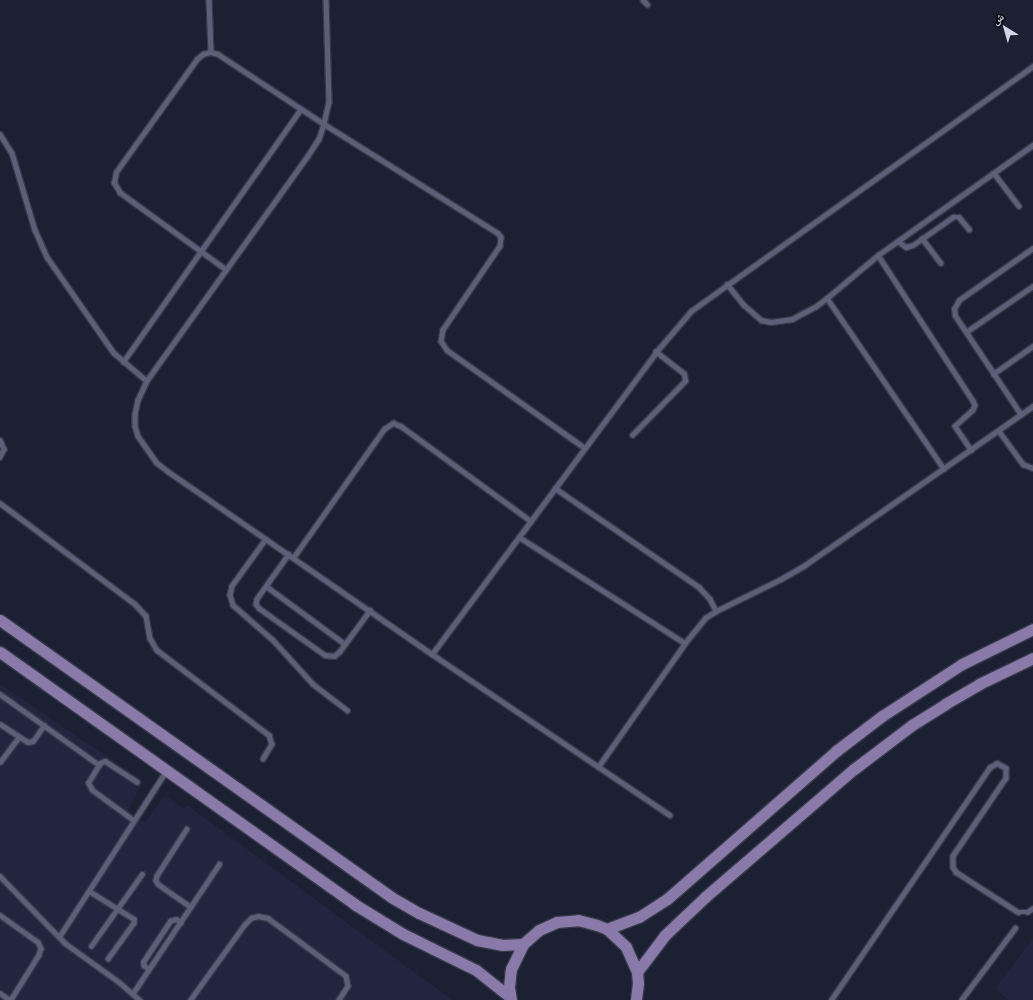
<!DOCTYPE html>
<html>
<head>
<meta charset="utf-8">
<style>
	body { margin:0 }
	#map { position:relative; width:1033px; height:1000px; overflow:hidden; background:#1c2033; font-family:"Asap Condensed","Noto Naskh Arabic",sans-serif }
	div>[style] { position:absolute }
	[style*='--x'] { left:calc(var(--x)*1px); top:calc(var(--y)*1px); width:calc(var(--w)*1px); rotate:calc(var(--a)*1deg) }
	.built>* { inset:0; background:#21253f }
	.roads { filter:drop-shadow(1px 0 #373a4a) drop-shadow(-1px 0 #373a4a) drop-shadow(0 1px #373a4a) drop-shadow(0 -1px #373a4a) }
	.service>* { height:4.5px; margin:-2.25px; padding:0 2.25px; transform-origin:2.25px; border-radius:2.25px; background:#5b6078 }
	.primary>* { height:11px; margin:-5.5px; padding:0 5.5px; transform-origin:5.5px; border-radius:5.5px; background:#8a7aaa }
	span { translate:-50% -50%; white-space:nowrap; text-align:center; line-height:1.15; -webkit-text-stroke:3px #090a13; paint-order:stroke }
	.north { position:absolute; left:985px; top:8px; width:40px; height:40px; -webkit-text-stroke:3px #090a13; paint-order:stroke; rotate:323deg; font-size:11px; font-weight:700; line-height:16px; text-align:center; color:#d1d4e1 }
	.north::after { content:''; display:block; margin:auto; width:14px; height:18px; background:#d1d4e1; clip-path:polygon(50% 0,100% 100%,50% 72%,0 100%) }
</style>
</head>
<body>
<div id="map">
	<div class="built">
		<i style="clip-path:polygon(0 684px,143px 781px,128px 811px,145px 822px,165px 795px,184px 809px,187px 805px,452px 1000px,0 1000px)"></i>
		<i style="clip-path:polygon(1033px 938px,1033px 1000px,1009px 1000px,995px 989px)"></i>
	</div>
	<div class="roads">
		<div class="service">
			<i style="--x:209;--y:0;--w:52;--a:87.8"></i>
			<i style="--x:326;--y:0;--w:102;--a:88.3"></i>
			<i style="--x:329;--y:102;--w:23;--a:103"></i>
			<i style="--x:324;--y:124;--w:16;--a:108"></i>
			<i style="--x:319;--y:139;--w:20;--a:123"></i>
			<i style="--x:308;--y:156;--w:277;--a:125.6"></i>
			<i style="--x:147;--y:381;--w:21;--a:115"></i>
			<i style="--x:138;--y:400;--w:14;--a:102"></i>
			<i style="--x:135;--y:414;--w:12;--a:90"></i>
			<i style="--x:135;--y:426;--w:10;--a:73"></i>
			<i style="--x:138;--y:436;--w:32;--a:55"></i>
			<i style="--x:156;--y:462;--w:16;--a:38"></i>
			<i style="--x:169;--y:472;--w:320;--a:34.7"></i>
			<i style="--x:432;--y:654;--w:287;--a:34.1"></i>
			<i style="--x:643;--y:0;--w:6;--a:45"></i>
			<i style="--x:0;--y:134;--w:22;--a:58"></i>
			<i style="--x:12;--y:153;--w:80;--a:73.4"></i>
			<i style="--x:35;--y:230;--w:30;--a:66"></i>
			<i style="--x:47;--y:257;--w:117;--a:55.1"></i>
			<i style="--x:114;--y:353;--w:43;--a:40.3"></i>
			<i style="--x:994;--y:173;--w:41;--a:52.9"></i>
			<i style="--x:922;--y:238;--w:31;--a:53"></i>
			<i style="--x:898;--y:241;--w:10;--a:37"></i>
			<i style="--x:906;--y:247;--w:7;--a:-16"></i>
			<i style="--x:913;--y:245;--w:49;--a:-35"></i>
			<i style="--x:953;--y:217;--w:6;--a:0"></i>
			<i style="--x:959;--y:217;--w:16;--a:50"></i>
			<i style="--x:878;--y:255;--w:174;--a:56.9"></i>
			<i style="--x:973;--y:401;--w:4;--a:63"></i>
			<i style="--x:975;--y:405;--w:5;--a:112"></i>
			<i style="--x:973;--y:410;--w:24;--a:138"></i>
			<i style="--x:955;--y:426;--w:29;--a:56"></i>
			<i style="--x:226;--y:270;--w:131;--a:-144"></i>
			<i style="--x:120;--y:193;--w:12;--a:-121"></i>
			<i style="--x:114;--y:183;--w:11;--a:-80"></i>
			<i style="--x:116;--y:172;--w:139;--a:-54.4"></i>
			<i style="--x:197;--y:59;--w:8;--a:-40"></i>
			<i style="--x:203;--y:54;--w:8;--a:-14"></i>
			<i style="--x:211;--y:52;--w:7;--a:16"></i>
			<i style="--x:218;--y:54;--w:127;--a:33.4"></i>
			<i style="--x:324;--y:124;--w:205;--a:32.1"></i>
			<i style="--x:498;--y:233;--w:5;--a:53"></i>
			<i style="--x:501;--y:237;--w:9;--a:96"></i>
			<i style="--x:500;--y:246;--w:102;--a:124.2"></i>
			<i style="--x:443;--y:330;--w:11;--a:100"></i>
			<i style="--x:441;--y:341;--w:11;--a:56"></i>
			<i style="--x:447;--y:350;--w:169;--a:35.4"></i>
			<i style="--x:727;--y:284;--w:27;--a:51"></i>
			<i style="--x:744;--y:305;--w:23;--a:41"></i>
			<i style="--x:761;--y:320;--w:10;--a:11"></i>
			<i style="--x:771;--y:322;--w:21;--a:-8"></i>
			<i style="--x:792;--y:319;--w:26;--a:-28"></i>
			<i style="--x:815;--y:307;--w:15;--a:-37"></i>
			<i style="--x:827;--y:298;--w:67;--a:-40.1"></i>
			<i style="--x:878;--y:255;--w:190;--a:-35.4"></i>
			<i style="--x:827;--y:298;--w:207;--a:55.6"></i>
			<i style="--x:966;--y:332;--w:81;--a:-34.5"></i>
			<i style="--x:123;--y:362;--w:309;--a:-54.9"></i>
			<i style="--x:993;--y:374;--w:49;--a:-35"></i>
			<i style="--x:1021;--y:415;--w:119;--a:-123.7"></i>
			<i style="--x:955;--y:316;--w:7;--a:-98"></i>
			<i style="--x:954;--y:309;--w:10;--a:-61"></i>
			<i style="--x:959;--y:300;--w:90;--a:-35.1"></i>
			<i style="--x:999;--y:431;--w:41;--a:54"></i>
			<i style="--x:1023;--y:464;--w:11;--a:22"></i>
			<i style="--x:632;--y:435;--w:76;--a:-45.5"></i>
			<i style="--x:685;--y:381;--w:7;--a:-98"></i>
			<i style="--x:684;--y:374;--w:36;--a:-142"></i>
			<i style="--x:0;--y:440;--w:10;--a:66"></i>
			<i style="--x:4;--y:449;--w:9;--a:117"></i>
			<i style="--x:555;--y:488;--w:175;--a:34.5"></i>
			<i style="--x:699;--y:587;--w:16;--a:47"></i>
			<i style="--x:710;--y:599;--w:13;--a:63"></i>
			<i style="--x:0;--y:503;--w:169;--a:36.8"></i>
			<i style="--x:135;--y:604;--w:16;--a:47"></i>
			<i style="--x:146;--y:616;--w:22;--a:80"></i>
			<i style="--x:150;--y:638;--w:14;--a:60"></i>
			<i style="--x:157;--y:650;--w:141;--a:37.2"></i>
			<i style="--x:269;--y:735;--w:9;--a:72"></i>
			<i style="--x:272;--y:744;--w:17;--a:121"></i>
			<i style="--x:519;--y:537;--w:197;--a:32.6"></i>
			<i style="--x:266;--y:539;--w:58;--a:125.9"></i>
			<i style="--x:232;--y:586;--w:9;--a:103"></i>
			<i style="--x:230;--y:595;--w:10;--a:73"></i>
			<i style="--x:233;--y:605;--w:53;--a:41.2"></i>
			<i style="--x:273;--y:640;--w:59;--a:47.7"></i>
			<i style="--x:313;--y:684;--w:43;--a:37.4"></i>
			<i style="--x:289;--y:554;--w:55;--a:125.4"></i>
			<i style="--x:257;--y:599;--w:5;--a:101"></i>
			<i style="--x:256;--y:604;--w:5;--a:53"></i>
			<i style="--x:259;--y:608;--w:81;--a:35.5"></i>
			<i style="--x:325;--y:655;--w:9;--a:6"></i>
			<i style="--x:334;--y:656;--w:6;--a:-39"></i>
			<i style="--x:339;--y:652;--w:52;--a:-53.6"></i>
			<i style="--x:293;--y:558;--w:158;--a:-54.8"></i>
			<i style="--x:384;--y:429;--w:11;--a:-34"></i>
			<i style="--x:393;--y:423;--w:9;--a:21"></i>
			<i style="--x:401;--y:426;--w:161;--a:36.2"></i>
			<i style="--x:266;--y:586;--w:98;--a:36.3"></i>
			<i style="--x:432;--y:654;--w:376;--a:-53.4"></i>
			<i style="--x:656;--y:352;--w:54;--a:-49.5"></i>
			<i style="--x:691;--y:311;--w:421;--a:-35.6"></i>
			<i style="--x:0;--y:694;--w:122;--a:35.6"></i>
			<i style="--x:0;--y:724;--w:33;--a:33"></i>
			<i style="--x:28;--y:742;--w:5;--a:-11"></i>
			<i style="--x:33;--y:741;--w:19;--a:-55"></i>
			<i style="--x:0;--y:762;--w:31;--a:-53"></i>
			<i style="--x:598;--y:767;--w:151;--a:-54.9"></i>
			<i style="--x:685;--y:643;--w:32;--a:-51"></i>
			<i style="--x:705;--y:618;--w:13;--a:-32"></i>
			<i style="--x:716;--y:611;--w:72;--a:-26.2"></i>
			<i style="--x:781;--y:579;--w:28;--a:-30"></i>
			<i style="--x:805;--y:565;--w:278;--a:-34.9"></i>
			<i style="--x:134;--y:821;--w:52;--a:-143.6"></i>
			<i style="--x:92;--y:790;--w:8;--a:-120"></i>
			<i style="--x:88;--y:783;--w:23;--a:-59"></i>
			<i style="--x:100;--y:763;--w:5;--a:-22"></i>
			<i style="--x:105;--y:761;--w:38;--a:33"></i>
			<i style="--x:187;--y:829;--w:56;--a:122.6"></i>
			<i style="--x:157;--y:876;--w:4;--a:104"></i>
			<i style="--x:156;--y:880;--w:4;--a:63"></i>
			<i style="--x:158;--y:884;--w:40;--a:34.9"></i>
			<i style="--x:0;--y:876;--w:93;--a:45.9"></i>
			<i style="--x:65;--y:943;--w:67;--a:35.8"></i>
			<i style="--x:119;--y:982;--w:28;--a:41"></i>
			<i style="--x:89;--y:891;--w:53;--a:31.9"></i>
			<i style="--x:134;--y:919;--w:4;--a:90"></i>
			<i style="--x:134;--y:923;--w:44;--a:125.8"></i>
			<i style="--x:0;--y:915;--w:47;--a:35.4"></i>
			<i style="--x:38;--y:942;--w:7;--a:63"></i>
			<i style="--x:41;--y:948;--w:7;--a:106"></i>
			<i style="--x:39;--y:955;--w:53;--a:121.9"></i>
			<i style="--x:59;--y:937;--w:197;--a:-57.2"></i>
			<i style="--x:91;--y:946;--w:88;--a:-54.7"></i>
			<i style="--x:149;--y:969;--w:6;--a:-149"></i>
			<i style="--x:144;--y:966;--w:4;--a:-104"></i>
			<i style="--x:143;--y:962;--w:49;--a:-56.6"></i>
			<i style="--x:170;--y:921;--w:6;--a:-18"></i>
			<i style="--x:176;--y:919;--w:6;--a:31"></i>
			<i style="--x:0;--y:993;--w:12;--a:35"></i>
			<i style="--x:133;--y:993;--w:155;--a:-56.3"></i>
			<i style="--x:190;--y:1000;--w:92;--a:-54.2"></i>
			<i style="--x:244;--y:925;--w:10;--a:-45"></i>
			<i style="--x:251;--y:918;--w:7;--a:-16"></i>
			<i style="--x:258;--y:916;--w:10;--a:11"></i>
			<i style="--x:268;--y:918;--w:97;--a:36.6"></i>
			<i style="--x:346;--y:976;--w:10;--a:79"></i>
			<i style="--x:348;--y:986;--w:17;--a:123"></i>
			<i style="--x:831;--y:1000;--w:281;--a:-55.7"></i>
			<i style="--x:989;--y:768;--w:9;--a:-32"></i>
			<i style="--x:997;--y:763;--w:10;--a:29"></i>
			<i style="--x:1006;--y:768;--w:10;--a:90"></i>
			<i style="--x:1006;--y:778;--w:94;--a:124.2"></i>
			<i style="--x:953;--y:856;--w:11;--a:90"></i>
			<i style="--x:953;--y:867;--w:6;--a:59"></i>
			<i style="--x:956;--y:872;--w:74;--a:32.8"></i>
			<i style="--x:1018;--y:912;--w:9;--a:0"></i>
			<i style="--x:1027;--y:912;--w:7;--a:-34"></i>
			<i style="--x:961;--y:1000;--w:90;--a:-53.1"></i>
		</div>
		<div class="primary">
			<i style="--x:0;--y:620;--w:479;--a:35.3"></i>
			<i style="--x:391;--y:897;--w:32;--a:30"></i>
			<i style="--x:419;--y:913;--w:64;--a:25"></i>
			<i style="--x:477;--y:940;--w:25;--a:11"></i>
			<i style="--x:502;--y:945;--w:21;--a:-3"></i>
			<i style="--x:0;--y:652;--w:435;--a:35.4"></i>
			<i style="--x:354;--y:904;--w:57;--a:31.5"></i>
			<i style="--x:403;--y:934;--w:81;--a:26.3"></i>
			<i style="--x:476;--y:970;--w:43;--a:38.5"></i>
			<i style="--x:607;--y:929;--w:34;--a:-21"></i>
			<i style="--x:639;--y:917;--w:33;--a:-33"></i>
			<i style="--x:667;--y:899;--w:225;--a:-41.2"></i>
			<i style="--x:836;--y:751;--w:58;--a:-37.3"></i>
			<i style="--x:882;--y:716;--w:95;--a:-33"></i>
			<i style="--x:962;--y:664;--w:79;--a:-26.2"></i>
			<i style="--x:637;--y:972;--w:46;--a:-52.9"></i>
			<i style="--x:665;--y:935;--w:55;--a:-43.5"></i>
			<i style="--x:705;--y:897;--w:196;--a:-40.7"></i>
			<i style="--x:854;--y:769;--w:73;--a:-37.2"></i>
			<i style="--x:912;--y:725;--w:39;--a:-32"></i>
			<i style="--x:945;--y:704;--w:39;--a:-30"></i>
			<i style="--x:979;--y:684;--w:60;--a:-25.7"></i>
			<i style="--x:511;--y:1000;--w:13;--a:-99"></i>
			<i style="--x:509;--y:987;--w:18;--a:-84"></i>
			<i style="--x:511;--y:969;--w:28;--a:-64"></i>
			<i style="--x:523;--y:944;--w:21;--a:-41"></i>
			<i style="--x:539;--y:930;--w:20;--a:-24"></i>
			<i style="--x:557;--y:922;--w:21;--a:-5"></i>
			<i style="--x:578;--y:920;--w:20;--a:15"></i>
			<i style="--x:597;--y:925;--w:11;--a:22"></i>
			<i style="--x:607;--y:929;--w:26;--a:43"></i>
			<i style="--x:626;--y:947;--w:27;--a:66"></i>
			<i style="--x:637;--y:972;--w:11;--a:85"></i>
			<i style="--x:638;--y:983;--w:17;--a:97"></i>
		</div>
	</div>
	<div class="north">ش</div>
</div>
</body>
</html>
